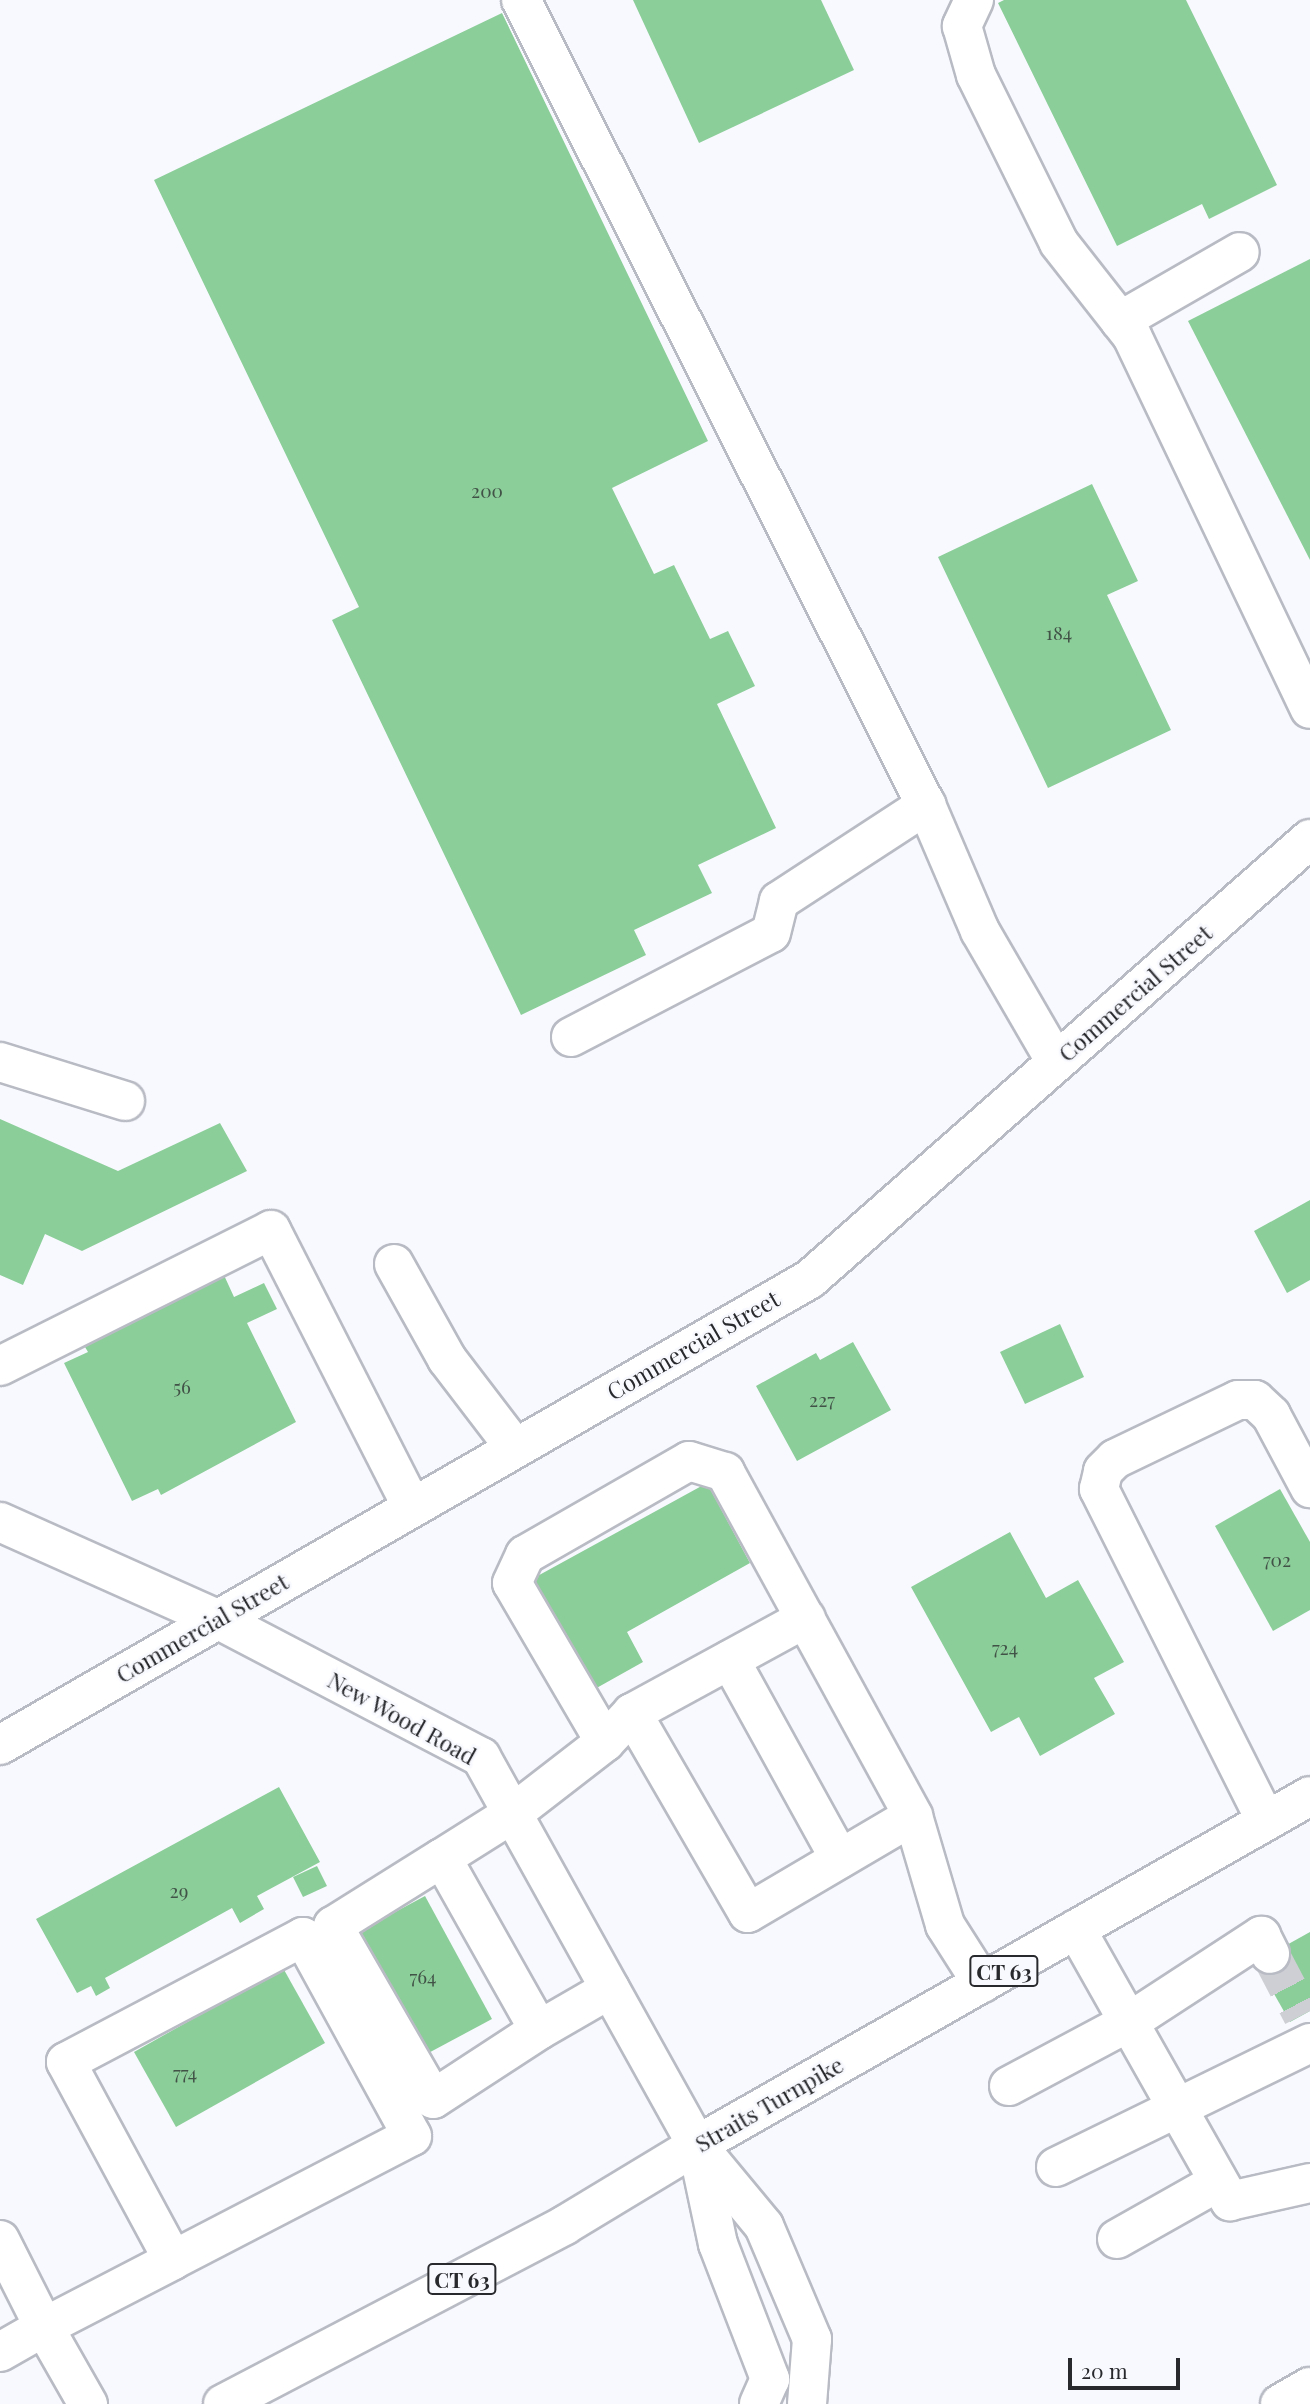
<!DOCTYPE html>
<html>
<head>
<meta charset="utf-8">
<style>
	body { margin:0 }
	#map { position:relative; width:1310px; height:2404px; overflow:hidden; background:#f8f9ff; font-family:"Playfair Display",serif }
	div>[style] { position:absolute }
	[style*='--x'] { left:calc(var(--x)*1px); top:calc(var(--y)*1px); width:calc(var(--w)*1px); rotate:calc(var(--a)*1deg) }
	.building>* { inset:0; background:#8cce99 }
	.minor-tunnel>* { height:38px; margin-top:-19px; transform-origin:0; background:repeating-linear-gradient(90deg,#cecfd5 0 38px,transparent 0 57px) }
	.roads { filter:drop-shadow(2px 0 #b9bbc4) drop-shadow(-2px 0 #b9bbc4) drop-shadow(0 2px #b9bbc4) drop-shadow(0 -2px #b9bbc4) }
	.minor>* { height:38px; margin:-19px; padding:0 19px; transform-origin:19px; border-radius:19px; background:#fff }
	.major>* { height:38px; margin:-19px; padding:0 19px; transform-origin:19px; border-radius:19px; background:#fff }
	span { translate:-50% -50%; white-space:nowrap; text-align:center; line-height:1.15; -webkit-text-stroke:5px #f8f9ff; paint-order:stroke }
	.number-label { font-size:19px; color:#415247 }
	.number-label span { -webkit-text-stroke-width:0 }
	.shield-label span { padding:2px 5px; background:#f8f9ff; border:2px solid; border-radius:5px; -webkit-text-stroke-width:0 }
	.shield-label { font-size:21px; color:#28292c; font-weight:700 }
	.street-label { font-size:23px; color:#28292c }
	.scale { position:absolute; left:1068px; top:2358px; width:112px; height:32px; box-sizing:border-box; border:4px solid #28292c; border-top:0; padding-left:9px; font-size:21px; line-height:24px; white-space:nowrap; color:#28292c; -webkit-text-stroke:5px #f8f9ff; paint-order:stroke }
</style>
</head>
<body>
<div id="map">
	<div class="building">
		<i style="clip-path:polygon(633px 0,821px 0,854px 70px,699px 143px)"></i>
		<i style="clip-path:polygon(1004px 0,1186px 0,1277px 185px,1209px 219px,1202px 204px,1117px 246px,998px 3px)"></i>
		<i style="clip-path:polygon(502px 13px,708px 441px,612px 488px,654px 574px,674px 565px,710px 639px,728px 631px,755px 686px,717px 704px,776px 828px,698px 865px,712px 893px,634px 930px,646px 955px,521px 1015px,332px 620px,359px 607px,154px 180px)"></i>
		<i style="clip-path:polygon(1310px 259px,1310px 560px,1188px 321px)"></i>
		<i style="clip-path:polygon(1092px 484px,1138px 581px,1107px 595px,1171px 730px,1048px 788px,938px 557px)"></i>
		<i style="clip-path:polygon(0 1119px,118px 1171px,220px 1123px,247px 1171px,82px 1251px,45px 1234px,23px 1285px,0 1275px)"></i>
		<i style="clip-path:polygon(1310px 1200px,1310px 1280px,1287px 1293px,1254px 1231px)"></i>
		<i style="clip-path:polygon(223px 1273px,234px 1297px,264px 1283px,277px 1309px,247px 1323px,296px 1422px,161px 1495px,158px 1489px,132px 1501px,64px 1363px,88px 1352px,82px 1342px)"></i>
		<i style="clip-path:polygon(1060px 1324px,1084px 1377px,1025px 1404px,1000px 1352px)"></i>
		<i style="clip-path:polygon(853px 1342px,891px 1410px,797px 1461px,756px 1386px,816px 1353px,820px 1360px)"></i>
		<i style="clip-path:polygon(707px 1483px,750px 1563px,627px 1632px,643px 1662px,593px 1690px,532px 1579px)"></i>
		<i style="clip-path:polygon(1280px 1489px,1310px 1542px,1310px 1610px,1273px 1631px,1215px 1526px)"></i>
		<i style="clip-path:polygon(1010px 1532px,1046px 1598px,1078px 1580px,1124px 1662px,1094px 1678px,1115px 1714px,1040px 1756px,1019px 1717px,991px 1732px,911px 1587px)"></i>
		<i style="clip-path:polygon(279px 1787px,320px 1862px,257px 1896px,264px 1909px,240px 1923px,232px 1908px,105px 1978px,110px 1988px,96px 1996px,91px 1986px,77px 1993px,36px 1919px)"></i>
		<i style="clip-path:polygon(317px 1866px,327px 1886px,303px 1897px,293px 1877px)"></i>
		<i style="clip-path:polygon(425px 1896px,492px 2019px,421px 2057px,356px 1933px)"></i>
		<i style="clip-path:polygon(1310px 1932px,1310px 2011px,1290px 2022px,1256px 1962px)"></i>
		<i style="clip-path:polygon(283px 1968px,325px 2043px,176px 2127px,134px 2052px)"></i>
	</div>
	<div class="minor-tunnel">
		<i style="--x:1270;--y:1954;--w:69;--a:62.3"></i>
	</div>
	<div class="roads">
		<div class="minor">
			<i style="--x:521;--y:0;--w:901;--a:63.29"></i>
			<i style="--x:926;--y:805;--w:137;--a:66.8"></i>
			<i style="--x:980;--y:931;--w:151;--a:59.9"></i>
			<i style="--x:974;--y:0;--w:29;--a:115"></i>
			<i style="--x:962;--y:26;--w:51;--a:74.1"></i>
			<i style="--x:976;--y:75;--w:187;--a:63.7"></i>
			<i style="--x:1059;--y:243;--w:118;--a:51.9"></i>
			<i style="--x:1132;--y:336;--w:413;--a:64.5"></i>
			<i style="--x:1120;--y:321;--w:138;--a:-29.9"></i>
			<i style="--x:571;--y:1037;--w:225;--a:-27.5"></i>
			<i style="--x:771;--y:933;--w:33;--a:-76"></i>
			<i style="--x:779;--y:901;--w:176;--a:-33.1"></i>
			<i style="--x:0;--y:1062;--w:131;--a:17.3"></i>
			<i style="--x:394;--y:1264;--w:109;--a:60.8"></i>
			<i style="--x:447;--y:1359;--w:112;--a:52.6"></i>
			<i style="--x:0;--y:1366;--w:303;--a:-26.6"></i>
			<i style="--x:271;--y:1230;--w:311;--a:63"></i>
			<i style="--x:0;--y:1522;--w:238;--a:24.1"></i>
			<i style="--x:217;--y:1619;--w:298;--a:27.6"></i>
			<i style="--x:481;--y:1757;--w:444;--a:60.9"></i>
			<i style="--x:697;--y:2145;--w:105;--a:50.4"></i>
			<i style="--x:764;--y:2226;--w:123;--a:67"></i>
			<i style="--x:812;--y:2339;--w:65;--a:94.4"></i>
			<i style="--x:730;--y:1660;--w:227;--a:61.1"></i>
			<i style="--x:632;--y:1713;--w:231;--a:59.9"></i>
			<i style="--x:748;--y:1913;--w:191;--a:-30.5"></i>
			<i style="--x:605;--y:1742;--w:184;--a:-120.3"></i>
			<i style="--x:512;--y:1583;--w:31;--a:-65"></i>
			<i style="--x:525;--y:1555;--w:189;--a:-29.8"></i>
			<i style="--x:689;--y:1461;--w:38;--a:17"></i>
			<i style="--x:725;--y:1472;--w:392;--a:61.3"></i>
			<i style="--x:913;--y:1816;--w:114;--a:73.6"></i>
			<i style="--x:945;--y:1925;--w:69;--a:57.5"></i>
			<i style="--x:0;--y:1745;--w:934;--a:-29.91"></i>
			<i style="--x:810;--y:1279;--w:666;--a:-41.35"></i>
			<i style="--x:1266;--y:1821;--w:372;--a:-116.7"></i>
			<i style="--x:1099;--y:1489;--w:18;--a:-77"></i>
			<i style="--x:1103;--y:1471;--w:17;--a:-45"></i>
			<i style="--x:1115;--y:1459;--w:136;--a:-25.6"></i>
			<i style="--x:1238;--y:1400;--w:17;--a:0"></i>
			<i style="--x:1255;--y:1400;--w:22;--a:43"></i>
			<i style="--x:1271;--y:1415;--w:83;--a:61.9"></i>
			<i style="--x:442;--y:1858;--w:83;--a:-32.2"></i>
			<i style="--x:512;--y:1814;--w:118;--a:-37.7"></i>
			<i style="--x:605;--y:1742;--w:40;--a:-47"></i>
			<i style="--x:632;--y:1713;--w:198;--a:-28.6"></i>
			<i style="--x:1076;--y:1929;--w:313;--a:60.5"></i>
			<i style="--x:1230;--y:2201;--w:82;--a:-12.7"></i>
			<i style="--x:539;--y:2030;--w:126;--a:146.9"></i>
			<i style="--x:433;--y:2099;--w:200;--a:-120"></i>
			<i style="--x:333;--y:1926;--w:128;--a:-32"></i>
			<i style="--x:442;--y:1858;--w:197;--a:60.6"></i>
			<i style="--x:539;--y:2030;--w:82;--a:-30"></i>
			<i style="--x:1009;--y:2086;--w:136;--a:-28.1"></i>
			<i style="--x:1129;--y:2022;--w:158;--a:-33.1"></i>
			<i style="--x:1261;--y:1936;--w:20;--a:63"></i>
			<i style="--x:698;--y:2150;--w:96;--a:78"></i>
			<i style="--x:718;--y:2244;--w:145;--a:68.9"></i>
			<i style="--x:770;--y:2379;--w:27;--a:114"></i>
			<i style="--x:1056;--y:2167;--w:283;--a:-26"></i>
			<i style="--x:1117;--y:2239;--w:116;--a:-29.4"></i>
			<i style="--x:0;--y:2240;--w:97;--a:63.2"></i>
			<i style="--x:44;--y:2327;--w:145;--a:-27.4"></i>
			<i style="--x:173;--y:2260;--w:269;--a:-27.4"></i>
			<i style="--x:412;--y:2136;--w:227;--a:-118.7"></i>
			<i style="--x:303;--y:1937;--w:268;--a:152.2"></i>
			<i style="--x:66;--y:2062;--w:225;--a:61.6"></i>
			<i style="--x:0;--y:2352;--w:51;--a:-29.6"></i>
			<i style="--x:44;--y:2327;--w:89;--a:60.3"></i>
			<i style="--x:1280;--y:2404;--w:34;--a:-30"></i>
		</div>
		<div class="major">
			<i style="--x:223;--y:2404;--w:386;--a:-27.6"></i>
			<i style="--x:565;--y:2225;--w:154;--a:-31.2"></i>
			<i style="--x:697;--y:2145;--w:705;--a:-29.65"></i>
		</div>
	</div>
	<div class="number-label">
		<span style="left:487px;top:491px">200</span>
		<span style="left:1059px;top:633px">184</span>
		<span style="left:182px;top:1387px">56</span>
		<span style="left:822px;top:1400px">227</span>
		<span style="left:1277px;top:1560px">702</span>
		<span style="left:1005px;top:1648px">724</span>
		<span style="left:179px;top:1891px">29</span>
		<span style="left:423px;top:1977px">764</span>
		<span style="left:185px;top:2073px">774</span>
	</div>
	<div class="shield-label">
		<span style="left:1004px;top:1971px">CT 63</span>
		<span style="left:462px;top:2279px">CT 63</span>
	</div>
	<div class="street-label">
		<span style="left:1135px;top:993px;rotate:-41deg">Commercial Street</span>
		<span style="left:693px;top:1345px;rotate:-30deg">Commercial Street</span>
		<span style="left:202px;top:1628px;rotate:-30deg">Commercial Street</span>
		<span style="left:402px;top:1718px;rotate:29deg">New Wood Road</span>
		<span style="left:769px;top:2104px;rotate:-30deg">Straits Turnpike</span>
	</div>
	<div class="scale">20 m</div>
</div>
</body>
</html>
